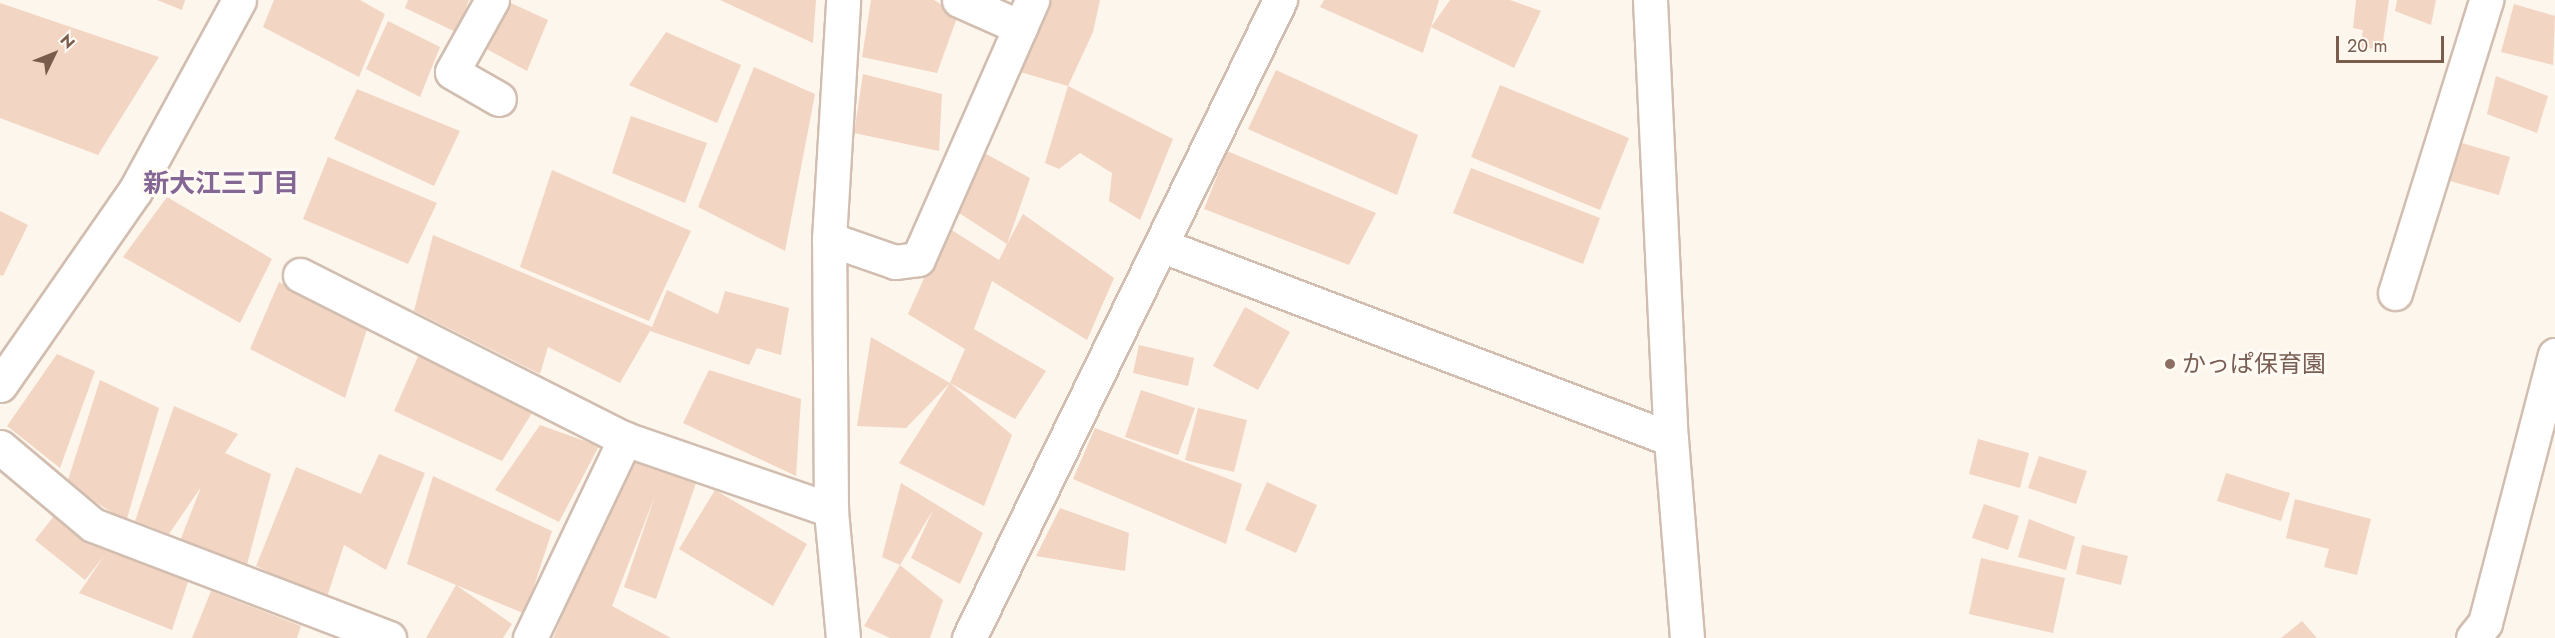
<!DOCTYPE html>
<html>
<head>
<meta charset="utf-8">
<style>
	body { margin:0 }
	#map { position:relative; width:2555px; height:638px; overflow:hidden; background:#fdf6ec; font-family:Jost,"Noto Sans JP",sans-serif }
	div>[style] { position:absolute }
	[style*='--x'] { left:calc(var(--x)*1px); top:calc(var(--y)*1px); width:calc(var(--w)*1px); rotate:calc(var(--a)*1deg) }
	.building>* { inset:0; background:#f3d5c3 }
	.roads { filter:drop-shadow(2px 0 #d1beb0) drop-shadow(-2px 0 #d1beb0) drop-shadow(0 2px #d1beb0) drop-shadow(0 -2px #d1beb0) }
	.minor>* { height:33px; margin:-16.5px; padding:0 16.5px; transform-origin:16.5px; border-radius:16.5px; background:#fff }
	.dots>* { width:16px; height:16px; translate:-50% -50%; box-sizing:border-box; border:3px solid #fffaf3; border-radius:50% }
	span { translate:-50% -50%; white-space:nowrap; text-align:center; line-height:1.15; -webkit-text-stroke:6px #fffaf3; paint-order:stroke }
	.education-label { font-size:24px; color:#785e54 }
	.left { translate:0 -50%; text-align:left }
	.neighbourhood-label { font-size:26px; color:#846695; font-weight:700 }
	.north { position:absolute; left:24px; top:24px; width:60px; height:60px; -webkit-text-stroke:4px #fffaf3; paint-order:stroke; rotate:47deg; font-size:16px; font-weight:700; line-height:24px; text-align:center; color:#7a5c4d }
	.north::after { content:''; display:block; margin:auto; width:21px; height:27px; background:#7a5c4d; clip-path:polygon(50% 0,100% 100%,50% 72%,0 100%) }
	.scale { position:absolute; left:2336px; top:36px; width:108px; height:27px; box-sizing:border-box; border:3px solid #7a5c4d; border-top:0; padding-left:8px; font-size:18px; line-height:21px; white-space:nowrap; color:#7a5c4d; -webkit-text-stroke:4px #fffaf3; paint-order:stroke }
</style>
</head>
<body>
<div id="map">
	<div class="building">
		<i style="clip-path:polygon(157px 0,185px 0,182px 10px)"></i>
		<i style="clip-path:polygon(274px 0,360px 0,385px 14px,359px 77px,263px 27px)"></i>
		<i style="clip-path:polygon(408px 0,469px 0,458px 33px,405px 8px)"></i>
		<i style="clip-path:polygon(504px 0,548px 20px,527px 71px,483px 47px)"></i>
		<i style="clip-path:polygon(720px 0,816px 0,813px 43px)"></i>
		<i style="clip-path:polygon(871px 0,934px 0,958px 15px,937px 73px,862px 57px)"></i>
		<i style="clip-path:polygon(1046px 0,1100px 0,1093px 32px,1068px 86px,1017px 71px)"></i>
		<i style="clip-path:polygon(1324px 0,1439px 0,1431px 27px,1450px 0,1510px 0,1541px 11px,1514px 68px,1431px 27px,1423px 53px,1320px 7px)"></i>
		<i style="clip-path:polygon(2356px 0,2389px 0,2382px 49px,2360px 48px,2363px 30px,2353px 28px)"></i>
		<i style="clip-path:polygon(2397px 0,2436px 0,2431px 25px,2395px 11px)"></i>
		<i style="clip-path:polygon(0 3px,159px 57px,98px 155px,0 118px)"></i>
		<i style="clip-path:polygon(2514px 4px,2555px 16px,2553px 65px,2501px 52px)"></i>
		<i style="clip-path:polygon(388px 21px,440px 47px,420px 97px,366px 69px)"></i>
		<i style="clip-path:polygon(666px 32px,741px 65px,717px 123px,629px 85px)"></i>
		<i style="clip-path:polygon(754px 67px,815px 94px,785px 251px,698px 207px)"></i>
		<i style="clip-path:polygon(1276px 70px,1418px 135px,1397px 195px,1248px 129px)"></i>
		<i style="clip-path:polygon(863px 74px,942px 94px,939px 151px,854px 133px)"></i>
		<i style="clip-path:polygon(2496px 76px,2548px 96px,2537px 133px,2487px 114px)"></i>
		<i style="clip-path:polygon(1500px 85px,1629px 138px,1600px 210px,1471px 157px)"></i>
		<i style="clip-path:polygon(1068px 86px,1173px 139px,1140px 220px,1109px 201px,1112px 173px,1080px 153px,1059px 169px,1045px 163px)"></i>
		<i style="clip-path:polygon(357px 89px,460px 131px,434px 186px,334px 139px)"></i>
		<i style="clip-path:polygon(631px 116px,707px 143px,685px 203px,612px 173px)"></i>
		<i style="clip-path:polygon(2455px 141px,2510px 157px,2499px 195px,2443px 179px)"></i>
		<i style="clip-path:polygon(979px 150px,1030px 178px,1007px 244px,1023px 214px,1114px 278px,1087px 340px,992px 281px,974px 329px,1046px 371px,1015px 419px,950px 383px,1012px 435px,984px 506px,899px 463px,950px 383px,906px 428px,857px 426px,871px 337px,950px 383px,965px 349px,908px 314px,947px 227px,999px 260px,1007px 244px,959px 213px)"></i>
		<i style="clip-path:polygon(1227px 151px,1376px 213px,1349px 265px,1204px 209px)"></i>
		<i style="clip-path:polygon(328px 157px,437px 203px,408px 264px,303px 219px)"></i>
		<i style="clip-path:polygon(1471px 168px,1600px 218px,1583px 264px,1453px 213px)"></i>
		<i style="clip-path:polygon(552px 170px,691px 231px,649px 321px,520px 267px)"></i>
		<i style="clip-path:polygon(167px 197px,272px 259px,240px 323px,123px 257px)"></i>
		<i style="clip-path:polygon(0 211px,28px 225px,3px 276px,0 275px)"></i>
		<i style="clip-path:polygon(433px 235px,652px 327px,667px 290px,718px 314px,725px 291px,789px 308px,781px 355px,757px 348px,749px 365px,650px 331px,620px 383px,548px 347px,540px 374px,414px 311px)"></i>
		<i style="clip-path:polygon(279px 282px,367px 329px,345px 398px,250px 349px)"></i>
		<i style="clip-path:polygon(1245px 307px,1290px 332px,1258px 390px,1213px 366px)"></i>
		<i style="clip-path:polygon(1139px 345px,1194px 358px,1188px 386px,1133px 373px)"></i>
		<i style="clip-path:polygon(420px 352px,532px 413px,502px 461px,394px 411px)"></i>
		<i style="clip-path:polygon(57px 354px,95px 371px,60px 468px,7px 426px)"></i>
		<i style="clip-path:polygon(709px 370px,801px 399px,796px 476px,683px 423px)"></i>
		<i style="clip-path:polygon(100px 380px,159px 408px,126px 522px,67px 483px)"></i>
		<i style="clip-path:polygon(1141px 390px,1195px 408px,1178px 455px,1125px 437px)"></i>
		<i style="clip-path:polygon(174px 406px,238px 434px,225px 453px,271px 474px,246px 568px,180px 541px,201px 487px,169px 534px,135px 521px)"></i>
		<i style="clip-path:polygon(1198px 408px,1247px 420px,1234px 472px,1185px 460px)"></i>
		<i style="clip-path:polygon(540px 425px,599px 446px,559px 522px,495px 490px)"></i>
		<i style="clip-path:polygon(1095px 428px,1242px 484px,1226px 544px,1073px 479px)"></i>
		<i style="clip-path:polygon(1978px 439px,2029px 453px,2020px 488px,1969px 474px)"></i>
		<i style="clip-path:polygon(379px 454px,425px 473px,386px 570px,344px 545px,326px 600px,256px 566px,296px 467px,361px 494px)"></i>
		<i style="clip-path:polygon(2039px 456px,2087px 471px,2076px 504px,2028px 488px)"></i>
		<i style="clip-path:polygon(629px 459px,696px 483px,656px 599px,624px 587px,655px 496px,612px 606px,671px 638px,553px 638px)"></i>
		<i style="clip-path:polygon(2226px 473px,2290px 493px,2281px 521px,2217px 501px)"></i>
		<i style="clip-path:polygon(433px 476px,552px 531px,525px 614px,456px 585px,512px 624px,503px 638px,426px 638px,456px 585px,407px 564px)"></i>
		<i style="clip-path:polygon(1267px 482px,1317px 505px,1296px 553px,1245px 530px)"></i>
		<i style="clip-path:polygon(901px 483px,983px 533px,960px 584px,911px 558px,933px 510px,900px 565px,882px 557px)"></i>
		<i style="clip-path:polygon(715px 490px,807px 544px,773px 606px,679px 549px)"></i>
		<i style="clip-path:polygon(2295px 499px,2371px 519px,2357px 575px,2324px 567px,2329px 549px,2286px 538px)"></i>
		<i style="clip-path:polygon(1984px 504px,2019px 516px,2008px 550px,1972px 538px)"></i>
		<i style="clip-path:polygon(1060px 508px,1129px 533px,1125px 571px,1036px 556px)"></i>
		<i style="clip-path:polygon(58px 511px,108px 551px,194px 564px,172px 630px,79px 593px,104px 556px,85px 580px,35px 540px)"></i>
		<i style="clip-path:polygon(2029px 519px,2075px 537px,2066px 570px,2018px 557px)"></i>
		<i style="clip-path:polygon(2082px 545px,2128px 556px,2121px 585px,2076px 574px)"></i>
		<i style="clip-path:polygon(1981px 558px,2065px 578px,2053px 633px,1969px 614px)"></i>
		<i style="clip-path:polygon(900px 565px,943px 600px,930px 638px,890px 638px,864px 626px)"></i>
		<i style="clip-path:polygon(211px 591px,301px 626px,297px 638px,192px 638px)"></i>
		<i style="clip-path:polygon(2302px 621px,2317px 638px,2281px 638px)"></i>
	</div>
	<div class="roads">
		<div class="minor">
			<i style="--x:492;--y:0;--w:82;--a:119.1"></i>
			<i style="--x:452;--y:72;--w:54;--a:29.9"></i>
			<i style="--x:959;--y:0;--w:67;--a:23.9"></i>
			<i style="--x:1650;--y:0;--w:440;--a:87.3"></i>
			<i style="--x:1671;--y:439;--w:200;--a:85.4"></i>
			<i style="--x:829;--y:239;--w:70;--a:19.2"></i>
			<i style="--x:895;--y:262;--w:23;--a:-7"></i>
			<i style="--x:918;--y:259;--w:283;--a:-66.2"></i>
			<i style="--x:1163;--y:246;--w:543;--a:20.8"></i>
			<i style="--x:300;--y:275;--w:364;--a:26.8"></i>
			<i style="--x:625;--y:439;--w:218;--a:19"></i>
			<i style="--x:2395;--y:293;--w:307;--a:-72.7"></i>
			<i style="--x:0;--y:385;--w:236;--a:-55.2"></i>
			<i style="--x:135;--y:191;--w:217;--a:-61.4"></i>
			<i style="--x:0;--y:447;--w:121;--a:40"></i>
			<i style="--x:93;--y:525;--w:317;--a:20.9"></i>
			<i style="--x:530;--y:638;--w:221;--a:-64.5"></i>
			<i style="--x:843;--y:638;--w:129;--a:-95.4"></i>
			<i style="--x:831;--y:510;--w:271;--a:-90.4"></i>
			<i style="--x:829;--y:239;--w:239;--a:-86.6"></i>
			<i style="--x:969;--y:638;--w:710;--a:-64.01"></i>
			<i style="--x:2473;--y:638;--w:19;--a:-51"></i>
			<i style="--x:2485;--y:623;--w:277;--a:-75.4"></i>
		</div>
	</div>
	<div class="dots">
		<i style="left:2170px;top:364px;background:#8d6e63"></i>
	</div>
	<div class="education-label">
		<span class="left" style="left:2182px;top:364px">かっぱ保育園</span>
	</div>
	<div class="neighbourhood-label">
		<span style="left:221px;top:184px">新大江三丁目</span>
	</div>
	<div class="north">N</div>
	<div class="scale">20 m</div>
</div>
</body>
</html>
